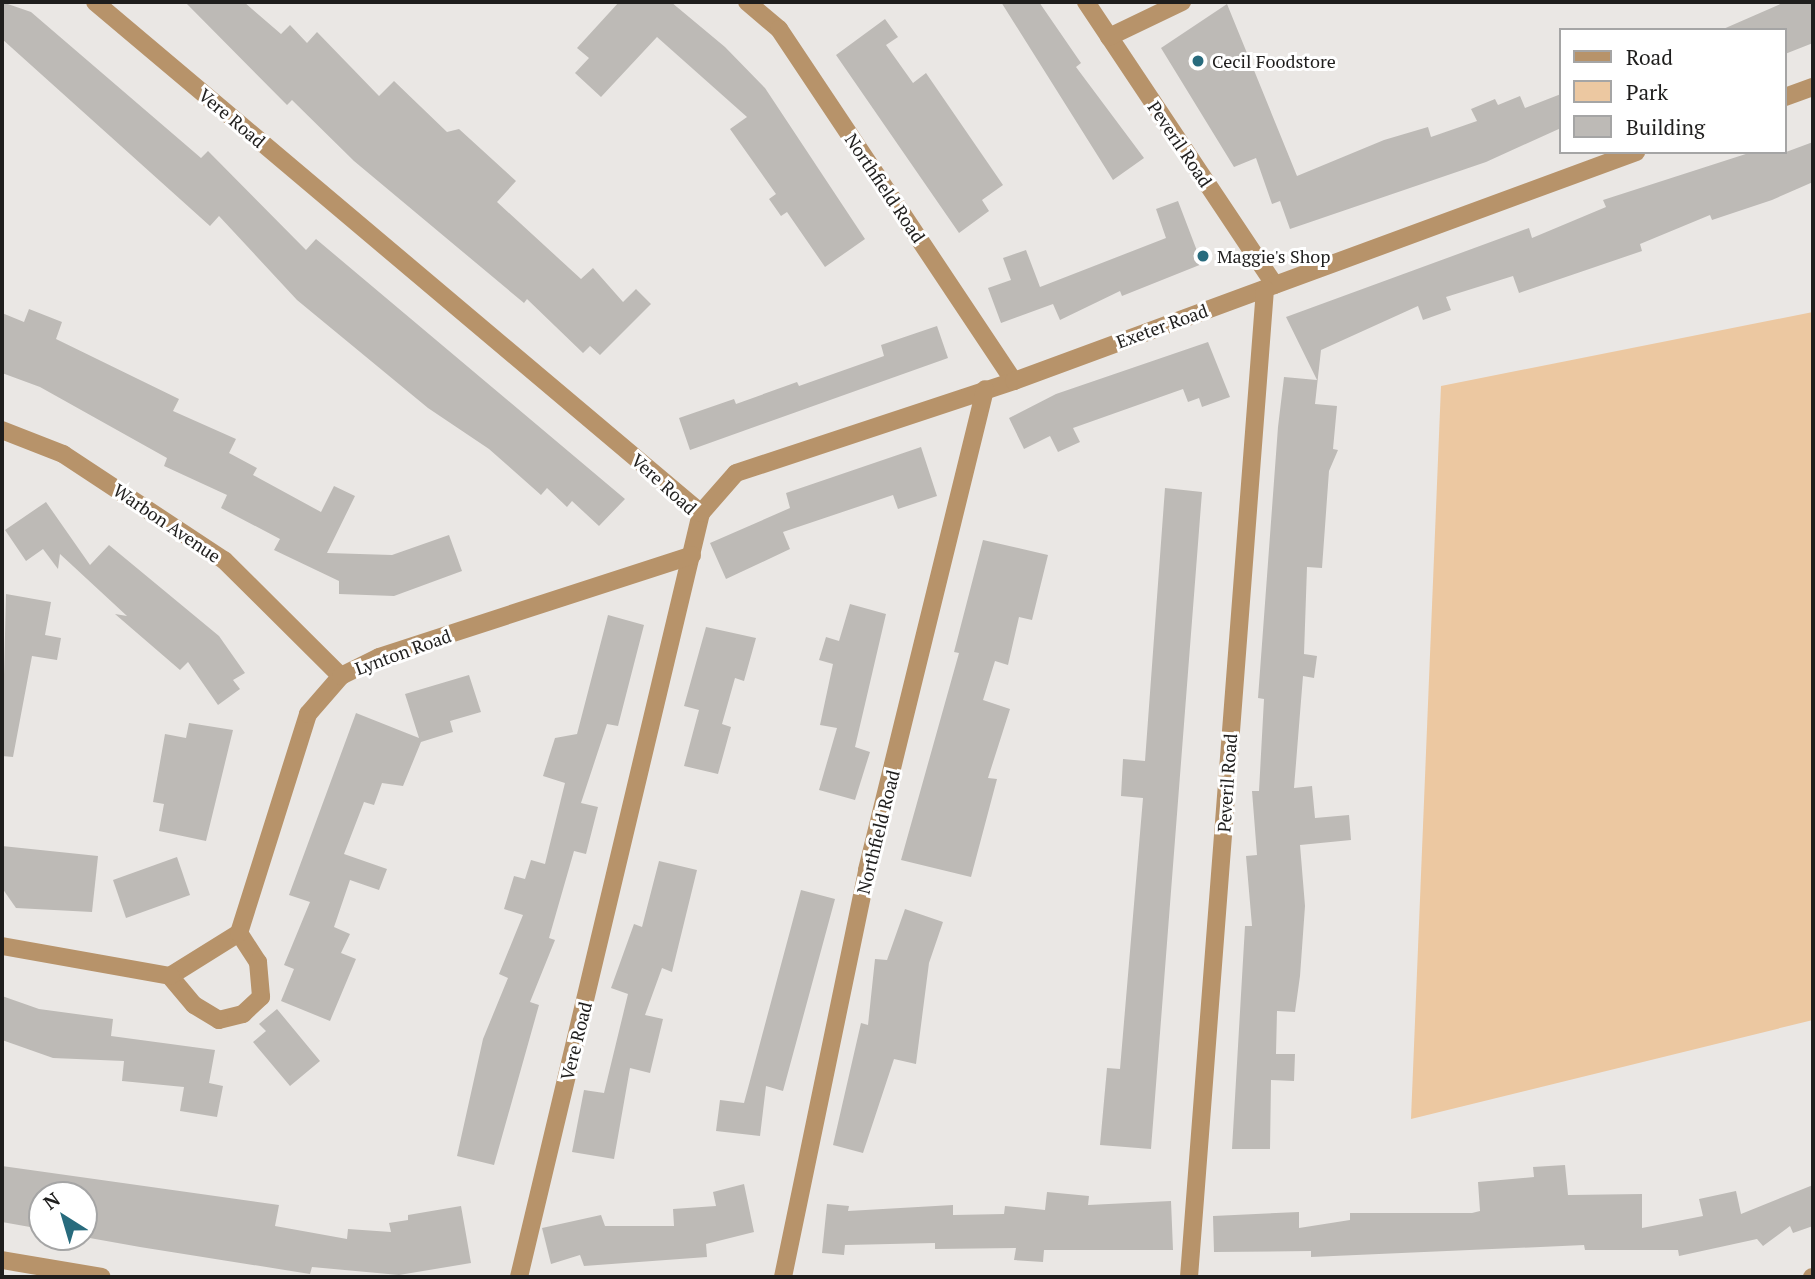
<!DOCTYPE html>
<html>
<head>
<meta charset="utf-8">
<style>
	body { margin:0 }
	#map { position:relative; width:1815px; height:1279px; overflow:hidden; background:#eae7e4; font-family:"PT Serif",serif }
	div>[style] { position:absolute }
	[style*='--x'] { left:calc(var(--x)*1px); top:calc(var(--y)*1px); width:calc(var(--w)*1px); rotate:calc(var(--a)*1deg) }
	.green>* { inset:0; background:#ecc8a1 }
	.building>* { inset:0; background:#bdbab6 }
	.minor>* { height:18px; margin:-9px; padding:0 9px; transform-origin:9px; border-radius:9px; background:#b7936a }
	.dots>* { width:19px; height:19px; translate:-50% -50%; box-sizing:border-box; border:4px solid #fff; border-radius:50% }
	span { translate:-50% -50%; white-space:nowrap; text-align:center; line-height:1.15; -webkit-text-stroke:6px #fff; paint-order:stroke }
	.poi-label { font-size:18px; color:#1f1e1d }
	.left { translate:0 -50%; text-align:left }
	.street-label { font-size:18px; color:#1f1e1d }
	.frame { position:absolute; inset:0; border:4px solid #1f1e1d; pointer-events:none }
	.legend { position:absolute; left:1559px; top:28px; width:228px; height:126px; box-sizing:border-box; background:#fff; border:2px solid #a5a5a5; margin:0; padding:9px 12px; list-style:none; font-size:21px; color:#1f1e1d }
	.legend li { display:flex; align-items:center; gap:14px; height:35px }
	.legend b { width:35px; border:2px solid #a5a5a5 }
	.north { position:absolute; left:28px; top:1181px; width:70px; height:70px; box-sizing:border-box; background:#fff; border:2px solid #a5a5a5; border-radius:50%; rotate:323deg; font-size:19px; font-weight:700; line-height:28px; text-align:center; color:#1f1e1d }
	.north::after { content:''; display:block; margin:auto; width:24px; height:32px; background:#286b7d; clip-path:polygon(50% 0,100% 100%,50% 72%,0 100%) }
</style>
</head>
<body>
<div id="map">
	<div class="green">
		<i style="clip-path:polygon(1813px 312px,1813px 1020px,1411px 1119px,1441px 386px)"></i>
	</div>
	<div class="building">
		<i style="clip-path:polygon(2px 2px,31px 12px,201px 158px,208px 151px,306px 250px,316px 239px,625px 499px,599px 526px,572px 501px,567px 507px,547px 488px,541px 495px,489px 449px,428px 408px,297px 300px,219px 216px,210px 226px,2px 39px)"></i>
		<i style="clip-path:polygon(185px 2px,244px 2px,281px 34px,290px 25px,307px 43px,317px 32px,379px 96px,394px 81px,447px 132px,459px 129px,516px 181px,497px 202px,581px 279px,593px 268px,623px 302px,636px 289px,651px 304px,600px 355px,590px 346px,583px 353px,527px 299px,524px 303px,354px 161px,292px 100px,287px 105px)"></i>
		<i style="clip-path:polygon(619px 2px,671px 2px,725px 47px,765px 88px,865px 239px,825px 267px,787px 212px,781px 216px,769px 199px,776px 194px,730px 129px,747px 117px,657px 37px,601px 97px,575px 73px,589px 58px,577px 48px)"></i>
		<i style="clip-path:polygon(1001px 2px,1039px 2px,1081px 63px,1076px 67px,1144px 158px,1113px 180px)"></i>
		<i style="clip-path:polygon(1785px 2px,1813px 2px,1813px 43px,1785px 54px,1785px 30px,1721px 30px)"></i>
		<i style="clip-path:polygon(1227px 4px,1297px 176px,1384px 140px,1428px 127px,1431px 137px,1477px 121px,1471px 109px,1495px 99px,1498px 105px,1520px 96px,1525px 108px,1561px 94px,1561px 128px,1486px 162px,1290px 229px,1280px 201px,1272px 204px,1256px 158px,1234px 167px,1161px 48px)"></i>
		<i style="clip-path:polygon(885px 19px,898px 37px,886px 45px,913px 83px,926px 73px,1003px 185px,982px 200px,989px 211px,959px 233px,836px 55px)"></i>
		<i style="clip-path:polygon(1813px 142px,1813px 182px,1772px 200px,1712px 220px,1710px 215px,1640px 244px,1642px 251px,1519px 293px,1513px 276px,1446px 297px,1451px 310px,1423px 320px,1418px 306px,1321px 350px,1315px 404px,1337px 406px,1333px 449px,1338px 450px,1329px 471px,1322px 568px,1307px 567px,1304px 654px,1317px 656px,1314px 678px,1303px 676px,1294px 788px,1312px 786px,1315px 818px,1349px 815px,1351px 840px,1300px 845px,1305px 906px,1300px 976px,1295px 1012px,1277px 1011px,1276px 1054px,1295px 1054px,1294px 1081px,1271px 1080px,1270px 1149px,1232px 1149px,1245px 926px,1252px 926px,1246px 856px,1257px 855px,1252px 791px,1259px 791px,1264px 699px,1258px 698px,1278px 427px,1284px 377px,1317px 380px,1286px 317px,1529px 228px,1532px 238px,1606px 207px,1603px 200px,1752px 152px,1786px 152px)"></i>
		<i style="clip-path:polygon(1178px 201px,1202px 264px,1122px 296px,1120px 291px,1060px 320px,1053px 304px,1001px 323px,988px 288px,1011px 280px,1003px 258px,1026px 250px,1040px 287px,1166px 238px,1156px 209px)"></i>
		<i style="clip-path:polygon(29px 309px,62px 322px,56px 339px,179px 399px,173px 411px,236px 439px,229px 453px,257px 468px,253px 475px,321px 512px,334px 486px,355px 496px,327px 553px,392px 555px,449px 535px,462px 571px,394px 596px,339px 594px,339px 581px,274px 550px,280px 539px,221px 508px,227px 495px,164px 466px,167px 458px,40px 387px,2px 373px,2px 313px,24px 322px)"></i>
		<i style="clip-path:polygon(937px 326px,948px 358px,690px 450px,679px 418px,734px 399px,736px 404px,797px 382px,799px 386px,884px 356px,881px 345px)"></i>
		<i style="clip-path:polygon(1208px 342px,1230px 397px,1202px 407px,1199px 398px,1188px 402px,1183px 389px,1073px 428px,1080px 442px,1058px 452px,1050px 436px,1024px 449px,1009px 418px,1056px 394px)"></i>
		<i style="clip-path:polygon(921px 447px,937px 496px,898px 509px,893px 495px,783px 532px,790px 549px,726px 579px,710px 543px,790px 508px,786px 493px)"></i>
		<i style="clip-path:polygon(1165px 488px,1202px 492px,1151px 1149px,1100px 1145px,1107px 1068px,1120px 1069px,1143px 798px,1121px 796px,1123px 759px,1145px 761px)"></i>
		<i style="clip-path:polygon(46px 502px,90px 565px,109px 545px,219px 636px,245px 673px,233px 680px,240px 689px,218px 705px,188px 662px,180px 670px,115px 614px,127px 616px,60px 554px,58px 569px,43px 549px,26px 561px,5px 530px)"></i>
		<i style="clip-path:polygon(983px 540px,1048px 555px,1032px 620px,1019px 617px,1008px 665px,995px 661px,983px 700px,1010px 709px,988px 778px,997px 779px,971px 877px,901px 860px,959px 653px,954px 652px)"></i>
		<i style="clip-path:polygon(6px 594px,51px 602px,45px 635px,61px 638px,57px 660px,32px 656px,13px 757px,2px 756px)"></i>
		<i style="clip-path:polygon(850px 604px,886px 614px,855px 747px,870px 752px,855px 800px,819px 790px,837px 728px,820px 725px,833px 664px,819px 660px,826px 637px,839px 641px)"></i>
		<i style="clip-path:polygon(608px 615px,644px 625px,618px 726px,607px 724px,581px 803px,598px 807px,586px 854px,574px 851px,549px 938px,555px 940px,530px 1002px,539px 1005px,494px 1165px,457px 1156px,483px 1039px,508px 978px,499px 974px,523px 915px,504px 909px,514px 876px,525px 879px,531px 860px,545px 864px,565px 783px,543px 776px,555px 738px,577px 734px)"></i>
		<i style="clip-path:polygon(706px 627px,756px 638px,744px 681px,735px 678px,722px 724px,731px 727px,718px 774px,684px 766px,699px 710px,684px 706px)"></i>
		<i style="clip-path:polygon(469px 675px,481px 712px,450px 721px,453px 732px,421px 742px,403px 786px,382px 783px,374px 805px,364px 802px,344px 854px,387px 869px,379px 890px,350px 880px,334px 927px,350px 934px,341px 953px,356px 959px,330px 1021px,281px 1001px,294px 969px,284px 965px,310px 902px,289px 895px,356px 713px,419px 738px,405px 694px)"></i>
		<i style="clip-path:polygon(189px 723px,233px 730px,206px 841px,159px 831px,164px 804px,153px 802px,165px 734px,186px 738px)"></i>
		<i style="clip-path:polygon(2px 846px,98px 856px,92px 912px,16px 908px,2px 888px)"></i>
		<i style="clip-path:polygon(177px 857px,190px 895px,126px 918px,113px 880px)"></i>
		<i style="clip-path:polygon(659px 861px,697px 870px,672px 972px,662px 968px,645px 1015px,663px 1019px,650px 1073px,630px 1068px,614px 1159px,572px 1152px,584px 1090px,604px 1093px,628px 994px,611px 988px,634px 924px,642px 927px)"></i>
		<i style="clip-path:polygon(801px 890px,835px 899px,783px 1091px,766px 1086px,760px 1136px,716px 1131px,720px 1100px,744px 1103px)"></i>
		<i style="clip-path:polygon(905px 909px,943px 922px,929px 963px,916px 1064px,894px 1059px,863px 1153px,833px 1145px,861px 1023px,868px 1025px,875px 959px,887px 960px)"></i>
		<i style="clip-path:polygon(2px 996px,39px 1009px,113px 1019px,111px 1036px,215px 1050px,209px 1083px,223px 1086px,217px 1117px,180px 1111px,184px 1087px,122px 1081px,124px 1061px,53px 1058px,2px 1040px)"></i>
		<i style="clip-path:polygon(277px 1009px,320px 1061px,290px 1086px,253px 1042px,266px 1031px,259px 1024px)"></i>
		<i style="clip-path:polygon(1565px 1165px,1568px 1195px,1642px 1194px,1642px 1228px,1703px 1216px,1699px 1199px,1736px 1191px,1741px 1214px,1813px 1185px,1813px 1226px,1793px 1233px,1790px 1226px,1763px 1246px,1757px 1239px,1679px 1256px,1678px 1250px,1585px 1250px,1584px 1245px,1311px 1257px,1311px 1251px,1214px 1252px,1213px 1216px,1299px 1212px,1299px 1228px,1350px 1220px,1350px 1213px,1472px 1213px,1480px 1211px,1478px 1182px,1534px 1177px,1533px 1167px)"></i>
		<i style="clip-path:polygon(2px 1166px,279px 1205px,275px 1226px,347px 1239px,348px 1229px,391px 1232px,389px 1223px,408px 1220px,408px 1215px,461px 1206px,471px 1263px,399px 1275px,312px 1267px,310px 1274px,140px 1247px,84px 1237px,84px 1195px,42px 1195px,30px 1227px,2px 1222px)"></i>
		<i style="clip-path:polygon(744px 1184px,754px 1232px,706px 1244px,707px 1257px,584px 1266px,580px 1255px,551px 1264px,542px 1228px,601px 1215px,605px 1226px,674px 1226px,673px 1209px,716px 1206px,713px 1192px)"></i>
		<i style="clip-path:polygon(1047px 1192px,1089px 1196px,1088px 1205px,1171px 1201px,1173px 1250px,1044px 1250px,1043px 1262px,1014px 1260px,1016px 1248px,935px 1249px,935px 1243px,845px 1245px,844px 1255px,822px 1253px,827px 1204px,849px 1206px,848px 1211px,953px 1205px,953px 1215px,1004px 1214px,1005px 1206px,1045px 1210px)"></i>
	</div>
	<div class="minor">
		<i style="--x:95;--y:2;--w:793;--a:40.14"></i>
		<i style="--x:701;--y:513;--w:785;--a:103.4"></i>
		<i style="--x:747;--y:2;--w:42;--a:40.2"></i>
		<i style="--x:779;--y:29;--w:423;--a:56.3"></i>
		<i style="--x:1086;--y:2;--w:340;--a:56.3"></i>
		<i style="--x:1109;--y:37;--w:81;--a:-25.6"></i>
		<i style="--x:1785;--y:97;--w:30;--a:-20"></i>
		<i style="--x:2;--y:430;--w:66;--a:21.5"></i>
		<i style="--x:63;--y:454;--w:193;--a:33.4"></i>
		<i style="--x:224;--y:560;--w:165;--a:44.8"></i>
		<i style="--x:701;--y:513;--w:53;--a:-48.8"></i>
		<i style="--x:736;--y:473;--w:293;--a:-18.3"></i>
		<i style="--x:1014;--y:381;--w:663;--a:-20.21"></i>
		<i style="--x:239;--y:933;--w:35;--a:57"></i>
		<i style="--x:258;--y:962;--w:35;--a:85"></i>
		<i style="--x:261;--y:997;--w:25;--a:137"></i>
		<i style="--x:243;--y:1014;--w:25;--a:166"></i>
		<i style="--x:219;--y:1020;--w:29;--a:-149"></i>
		<i style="--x:194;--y:1005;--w:38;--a:-130"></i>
		<i style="--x:170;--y:976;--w:81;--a:-31.9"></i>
		<i style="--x:239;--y:933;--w:230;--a:-72.5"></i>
		<i style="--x:308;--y:714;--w:50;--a:-49"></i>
		<i style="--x:341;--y:676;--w:42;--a:-26.6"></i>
		<i style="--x:379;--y:657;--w:329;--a:-18"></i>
		<i style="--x:2;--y:946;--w:171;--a:10.1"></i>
		<i style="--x:2;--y:1260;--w:101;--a:9.6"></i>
		<i style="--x:783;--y:1277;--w:416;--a:-78.3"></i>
		<i style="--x:867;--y:870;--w:495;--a:-76.2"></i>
		<i style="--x:1189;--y:1277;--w:991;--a:-85.6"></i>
		<i style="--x:1812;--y:1277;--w:1;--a:0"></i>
	</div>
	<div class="dots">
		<i style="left:1198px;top:61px;background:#286b7d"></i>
		<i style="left:1203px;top:256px;background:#286b7d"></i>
	</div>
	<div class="poi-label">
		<span class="left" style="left:1212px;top:61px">Cecil Foodstore</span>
		<span class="left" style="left:1217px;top:256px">Maggie's Shop</span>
	</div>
	<div class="street-label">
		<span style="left:232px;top:118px;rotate:40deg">Vere Road</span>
		<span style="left:1180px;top:144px;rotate:56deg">Peveril Road</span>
		<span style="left:885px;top:188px;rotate:56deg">Northfield Road</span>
		<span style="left:1162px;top:326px;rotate:-20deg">Exeter Road</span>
		<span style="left:664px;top:484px;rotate:42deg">Vere Road</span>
		<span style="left:167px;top:523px;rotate:34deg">Warbon Avenue</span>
		<span style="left:403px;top:652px;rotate:-20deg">Lynton Road</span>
		<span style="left:1227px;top:783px;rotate:-86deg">Peveril Road</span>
		<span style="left:878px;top:832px;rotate:-76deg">Northfield Road</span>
		<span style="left:576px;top:1041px;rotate:-76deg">Vere Road</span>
	</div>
	<div class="frame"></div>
	<ul class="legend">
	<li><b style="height:9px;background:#b7936a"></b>Road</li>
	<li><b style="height:19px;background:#ecc8a1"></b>Park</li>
	<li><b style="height:19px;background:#bdbab6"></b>Building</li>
	</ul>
	<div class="north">N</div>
</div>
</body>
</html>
